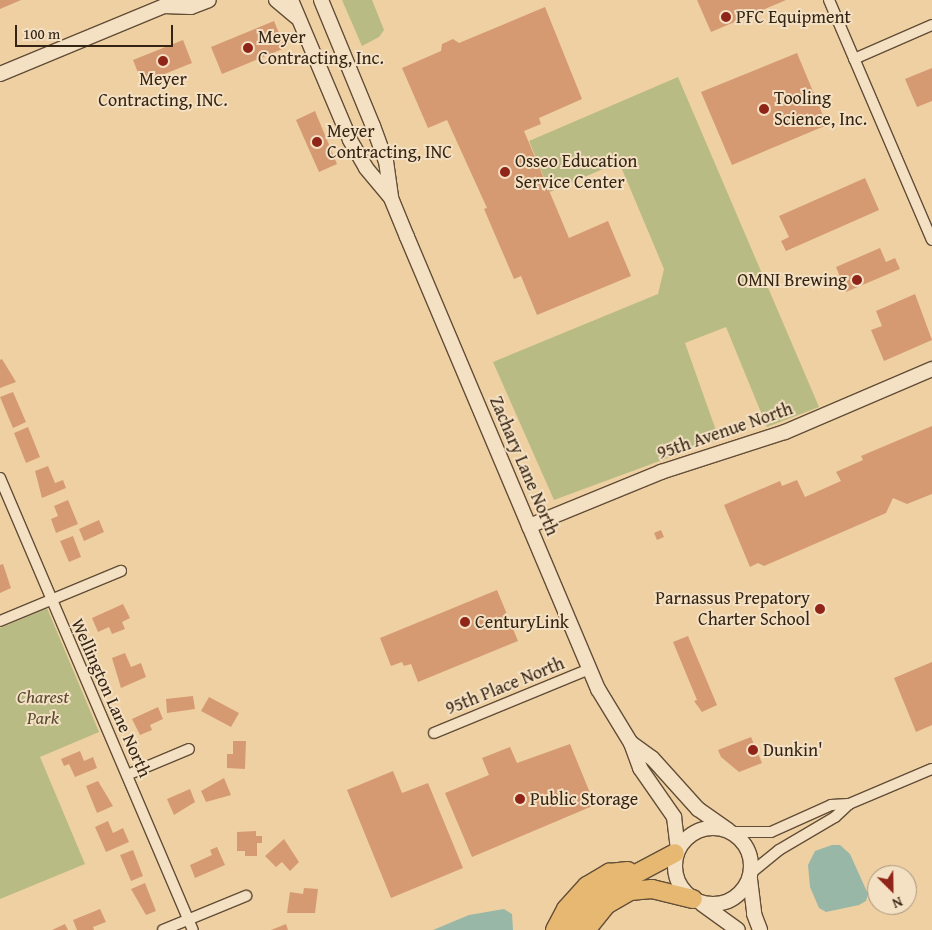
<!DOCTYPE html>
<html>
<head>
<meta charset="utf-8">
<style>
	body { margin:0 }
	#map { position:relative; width:932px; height:930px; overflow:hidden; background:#eed0a2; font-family:"Gentium Book Plus",serif }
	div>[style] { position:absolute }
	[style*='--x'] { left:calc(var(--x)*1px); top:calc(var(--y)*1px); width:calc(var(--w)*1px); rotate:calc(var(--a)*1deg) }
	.green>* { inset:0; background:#b9bb84 }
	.water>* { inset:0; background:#99b7a6 }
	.building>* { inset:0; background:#d69a72 }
	.roads { filter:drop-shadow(1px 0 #634e37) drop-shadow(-1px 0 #634e37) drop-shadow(0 1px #634e37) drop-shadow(0 -1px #634e37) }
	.street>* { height:10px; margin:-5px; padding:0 5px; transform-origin:5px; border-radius:5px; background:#f4e0c3 }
	.secondary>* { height:14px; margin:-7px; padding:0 7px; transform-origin:7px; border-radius:7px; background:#f4e0c3 }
	.secondary>.ring { margin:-7px; padding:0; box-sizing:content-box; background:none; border:14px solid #f4e0c3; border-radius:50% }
	.highway>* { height:18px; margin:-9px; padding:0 9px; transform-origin:9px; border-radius:9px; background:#e7b871 }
	.dots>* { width:14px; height:14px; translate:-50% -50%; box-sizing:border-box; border:2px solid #f4e0c3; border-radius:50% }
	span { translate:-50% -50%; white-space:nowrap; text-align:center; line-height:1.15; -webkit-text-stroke:4px #f4e0c3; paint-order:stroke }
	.poi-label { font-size:18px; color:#352313 }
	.left { translate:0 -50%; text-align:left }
	.right { translate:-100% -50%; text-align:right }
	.street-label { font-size:18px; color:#352313 }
	.park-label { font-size:18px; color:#56492f; font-style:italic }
	.north { position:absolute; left:867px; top:865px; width:50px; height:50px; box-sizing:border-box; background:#f4e0c3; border:1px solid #a8947d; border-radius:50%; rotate:157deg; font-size:14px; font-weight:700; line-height:20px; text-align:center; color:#352313 }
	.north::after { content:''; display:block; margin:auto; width:18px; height:22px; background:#8f2418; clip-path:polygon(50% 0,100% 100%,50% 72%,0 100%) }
	.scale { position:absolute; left:15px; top:25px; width:158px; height:22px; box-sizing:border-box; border:2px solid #352313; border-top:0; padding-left:6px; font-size:15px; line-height:18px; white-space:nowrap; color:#352313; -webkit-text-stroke:4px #f4e0c3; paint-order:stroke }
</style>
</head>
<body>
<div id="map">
	<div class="green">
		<i style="clip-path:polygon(342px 0,372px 0,384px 30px,379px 37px,362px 46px)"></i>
		<i style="clip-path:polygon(678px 77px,819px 407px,767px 427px,726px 327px,685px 343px,719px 439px,554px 500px,493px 362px,658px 294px,664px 269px,619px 162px,550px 192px,529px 141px)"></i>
		<i style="clip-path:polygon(47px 608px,99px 732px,40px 757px,85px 864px,0 899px,0 628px)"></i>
	</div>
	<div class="water">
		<i style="clip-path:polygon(832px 845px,840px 845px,850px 854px,868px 894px,866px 901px,859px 905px,826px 912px,819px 908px,810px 887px,808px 865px,815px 851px)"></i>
		<i style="clip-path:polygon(504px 909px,512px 914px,513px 930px,433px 930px,469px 915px)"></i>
	</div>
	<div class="building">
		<i style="clip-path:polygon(0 0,21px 0,0 9px)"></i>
		<i style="clip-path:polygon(697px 0,786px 0,711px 32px)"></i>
		<i style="clip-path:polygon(545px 7px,582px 99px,539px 118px,541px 124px,524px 131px,569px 238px,608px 221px,631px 276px,537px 315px,521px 276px,514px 279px,484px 209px,487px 208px,447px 120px,428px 128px,402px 68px,441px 51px,442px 44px,453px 39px,459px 43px)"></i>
		<i style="clip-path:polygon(274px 21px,285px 48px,222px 74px,211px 47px)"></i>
		<i style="clip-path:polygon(183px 40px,192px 63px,142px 83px,133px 60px)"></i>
		<i style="clip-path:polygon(797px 53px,827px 125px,732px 165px,701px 92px)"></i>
		<i style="clip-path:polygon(932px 68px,932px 101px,917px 107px,905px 79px)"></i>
		<i style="clip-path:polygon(315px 111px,337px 164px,319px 172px,296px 120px)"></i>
		<i style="clip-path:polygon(865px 178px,879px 210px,786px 251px,781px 241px,789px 237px,779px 216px)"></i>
		<i style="clip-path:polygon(880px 248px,886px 262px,895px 258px,900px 269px,846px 292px,836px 267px)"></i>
		<i style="clip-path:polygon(915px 294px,932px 340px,884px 361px,871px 330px,882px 326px,876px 311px)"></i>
		<i style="clip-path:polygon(2px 359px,16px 382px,0 388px,0 360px)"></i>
		<i style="clip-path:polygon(13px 392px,26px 422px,13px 428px,0 397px)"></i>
		<i style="clip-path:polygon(932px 426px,932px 494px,907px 504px,893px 498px,886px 513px,764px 566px,758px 563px,750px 567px,724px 505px,780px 481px,782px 486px,797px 480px,805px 497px,841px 481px,836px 472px,863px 460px,861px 456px)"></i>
		<i style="clip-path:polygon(28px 427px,40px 457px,26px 463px,14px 433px)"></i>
		<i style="clip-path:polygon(48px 466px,55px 483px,63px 480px,66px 488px,42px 498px,35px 471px)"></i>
		<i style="clip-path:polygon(68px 500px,78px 524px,56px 533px,51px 519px,58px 516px,54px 506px)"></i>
		<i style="clip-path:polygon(99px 520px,104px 532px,84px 541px,79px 529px)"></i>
		<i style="clip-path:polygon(661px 530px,664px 537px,657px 540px,654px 533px)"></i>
		<i style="clip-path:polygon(73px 536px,81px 557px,69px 562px,60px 541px)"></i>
		<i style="clip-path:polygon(3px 564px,11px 588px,0 593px,0 565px)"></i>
		<i style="clip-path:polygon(497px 590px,518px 641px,418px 682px,411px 664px,404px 666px,402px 662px,391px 666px,380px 638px)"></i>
		<i style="clip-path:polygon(123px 604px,130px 618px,122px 622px,125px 629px,112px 634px,109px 627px,98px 632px,92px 618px)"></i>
		<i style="clip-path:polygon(688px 636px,717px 705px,702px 712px,694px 701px,697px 700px,673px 642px)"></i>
		<i style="clip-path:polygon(125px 653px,131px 667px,141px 663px,146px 677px,121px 688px,112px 658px)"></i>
		<i style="clip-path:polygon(932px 662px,932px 725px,916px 732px,894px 678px)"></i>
		<i style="clip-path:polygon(193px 696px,195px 709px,167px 713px,166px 699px)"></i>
		<i style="clip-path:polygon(209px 697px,239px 713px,231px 727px,201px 711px)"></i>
		<i style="clip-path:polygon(158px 707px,163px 719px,150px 725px,152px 730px,140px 735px,132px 719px)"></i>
		<i style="clip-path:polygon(751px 737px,762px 763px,739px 772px,721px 757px,718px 750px)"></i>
		<i style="clip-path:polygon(233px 741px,246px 741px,245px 769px,227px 768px,227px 754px,233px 754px)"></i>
		<i style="clip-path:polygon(570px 744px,595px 805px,472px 857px,445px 793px,489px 775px,482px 758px,510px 747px,517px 763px)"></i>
		<i style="clip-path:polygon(80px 751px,84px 761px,93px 757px,97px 768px,75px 777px,69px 764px,64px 766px,61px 759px)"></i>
		<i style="clip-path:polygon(393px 771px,402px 793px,428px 783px,463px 868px,391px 898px,347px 790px)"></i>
		<i style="clip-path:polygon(224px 778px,231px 795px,206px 802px,201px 791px)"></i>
		<i style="clip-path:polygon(98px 781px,113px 806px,97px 813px,86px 786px)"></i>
		<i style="clip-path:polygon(190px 789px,195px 802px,174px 815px,167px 799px)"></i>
		<i style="clip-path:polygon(108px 821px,113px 833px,123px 828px,129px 842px,106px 852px,95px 827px)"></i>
		<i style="clip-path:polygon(256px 831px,256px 836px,262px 836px,262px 843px,257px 843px,257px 856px,245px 856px,245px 851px,237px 851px,237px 832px)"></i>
		<i style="clip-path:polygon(284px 839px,299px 862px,290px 871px,282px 862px,276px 867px,265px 856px)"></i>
		<i style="clip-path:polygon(217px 847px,225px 865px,195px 878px,190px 865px,212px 855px,210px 850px)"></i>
		<i style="clip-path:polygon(133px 850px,143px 876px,131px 881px,120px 855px)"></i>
		<i style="clip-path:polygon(145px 883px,156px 911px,146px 915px,131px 889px)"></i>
		<i style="clip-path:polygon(304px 888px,318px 889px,315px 913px,287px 913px,290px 892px,303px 894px)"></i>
		<i style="clip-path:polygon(100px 909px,106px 922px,93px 927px,94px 930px,77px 930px,73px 920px)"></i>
		<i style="clip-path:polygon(65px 924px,68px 930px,52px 930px)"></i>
		<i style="clip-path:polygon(286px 924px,288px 930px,271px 930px)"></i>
	</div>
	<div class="roads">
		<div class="street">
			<i style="--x:829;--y:0;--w:261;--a:66.8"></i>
			<i style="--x:854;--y:59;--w:85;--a:-23.6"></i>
			<i style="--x:0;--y:478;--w:491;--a:66.9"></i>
			<i style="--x:0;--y:621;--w:131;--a:-22.5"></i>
			<i style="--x:434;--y:733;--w:168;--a:-22.4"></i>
			<i style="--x:127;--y:775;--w:67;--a:-22.8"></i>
			<i style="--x:735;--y:832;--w:36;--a:0"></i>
			<i style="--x:771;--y:832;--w:66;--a:-24.2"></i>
			<i style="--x:831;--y:805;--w:18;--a:-3"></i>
			<i style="--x:849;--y:804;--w:90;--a:-22.9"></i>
			<i style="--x:752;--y:872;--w:35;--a:-39"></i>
			<i style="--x:779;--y:850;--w:65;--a:-30.5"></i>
			<i style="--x:835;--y:817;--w:19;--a:-43"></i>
			<i style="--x:163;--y:930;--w:90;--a:-22.3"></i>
		</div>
		<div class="secondary">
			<i style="--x:276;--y:0;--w:26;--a:40"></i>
			<i style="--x:291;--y:0;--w:152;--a:67.1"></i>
			<i style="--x:350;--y:140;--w:32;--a:60"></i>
			<i style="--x:366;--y:168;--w:39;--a:50"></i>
			<i style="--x:321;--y:0;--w:136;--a:67.6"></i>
			<i style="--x:373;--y:126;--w:37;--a:70"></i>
			<i style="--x:386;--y:161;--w:37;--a:82"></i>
			<i style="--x:391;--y:198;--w:42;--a:67.7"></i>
			<i style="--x:407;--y:237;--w:491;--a:67.1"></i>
			<i style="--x:598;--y:689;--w:63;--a:58.6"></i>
			<i style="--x:631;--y:743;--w:27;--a:70"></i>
			<i style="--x:640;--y:768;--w:60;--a:55.2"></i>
			<i style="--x:674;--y:817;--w:31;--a:83"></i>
			<i style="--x:0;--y:74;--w:178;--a:-22.5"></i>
			<i style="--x:164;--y:6;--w:27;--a:2"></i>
			<i style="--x:191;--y:7;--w:19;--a:-21"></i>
			<i style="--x:529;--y:526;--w:143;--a:-22.2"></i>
			<i style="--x:661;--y:472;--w:130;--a:-17.9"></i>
			<i style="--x:785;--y:432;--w:160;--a:-23.2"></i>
			<i style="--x:631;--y:743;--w:26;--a:36"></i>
			<i style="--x:652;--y:758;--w:69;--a:48"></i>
			<i style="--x:698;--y:809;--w:37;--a:35"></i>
			<i class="ring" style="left:675px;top:828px;width:62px;height:62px"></i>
			<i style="--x:750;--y:879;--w:35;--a:83"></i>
			<i style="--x:754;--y:914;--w:17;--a:69"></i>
			<i style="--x:702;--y:904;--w:44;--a:35.8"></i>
		</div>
		<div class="highway">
			<i style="--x:555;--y:930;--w:24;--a:-62"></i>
			<i style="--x:566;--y:909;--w:31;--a:-48"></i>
			<i style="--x:587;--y:886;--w:26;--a:-31"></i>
			<i style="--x:609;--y:873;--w:19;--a:-6"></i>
			<i style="--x:569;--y:930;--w:24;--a:-57"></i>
			<i style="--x:582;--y:910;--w:23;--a:-45"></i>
			<i style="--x:598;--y:894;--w:87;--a:-28"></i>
			<i style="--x:586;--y:930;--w:32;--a:-51"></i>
			<i style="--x:606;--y:905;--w:28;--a:-30"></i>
			<i style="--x:630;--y:891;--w:22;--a:-5"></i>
			<i style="--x:652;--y:889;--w:42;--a:13.7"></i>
		</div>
	</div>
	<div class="dots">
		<i style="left:726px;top:17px;background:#8f2418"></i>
		<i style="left:248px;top:48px;background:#8f2418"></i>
		<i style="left:163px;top:61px;background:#8f2418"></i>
		<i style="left:764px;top:109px;background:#8f2418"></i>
		<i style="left:317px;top:142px;background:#8f2418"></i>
		<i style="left:505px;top:172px;background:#8f2418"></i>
		<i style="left:857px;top:280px;background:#8f2418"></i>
		<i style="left:820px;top:609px;background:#8f2418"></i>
		<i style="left:465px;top:622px;background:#8f2418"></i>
		<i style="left:753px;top:750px;background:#8f2418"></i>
		<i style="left:520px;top:799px;background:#8f2418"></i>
	</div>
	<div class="poi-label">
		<span class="left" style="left:736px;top:17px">PFC Equipment</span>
		<span class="left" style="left:258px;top:48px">Meyer<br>Contracting, Inc.</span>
		<span style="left:163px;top:90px">Meyer<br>Contracting, INC.</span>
		<span class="left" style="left:774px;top:109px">Tooling<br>Science, Inc.</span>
		<span class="left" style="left:327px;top:142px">Meyer<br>Contracting, INC</span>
		<span class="left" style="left:515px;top:172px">Osseo Education<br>Service Center</span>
		<span class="right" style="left:847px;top:280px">OMNI Brewing</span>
		<span class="right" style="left:810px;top:609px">Parnassus Prepatory<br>Charter School</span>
		<span class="left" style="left:475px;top:622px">CenturyLink</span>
		<span class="left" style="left:763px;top:750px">Dunkin'</span>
		<span class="left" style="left:530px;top:799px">Public Storage</span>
	</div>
	<div class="street-label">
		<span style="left:725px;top:431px;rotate:-19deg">95th Avenue North</span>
		<span style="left:524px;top:466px;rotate:67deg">Zachary Lane North</span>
		<span style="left:505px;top:686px;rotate:-22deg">95th Place North</span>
		<span style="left:111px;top:698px;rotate:66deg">Wellington Lane North</span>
	</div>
	<div class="park-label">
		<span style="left:43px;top:708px">Charest<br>Park</span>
	</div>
	<div class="north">N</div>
	<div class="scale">100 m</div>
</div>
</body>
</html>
